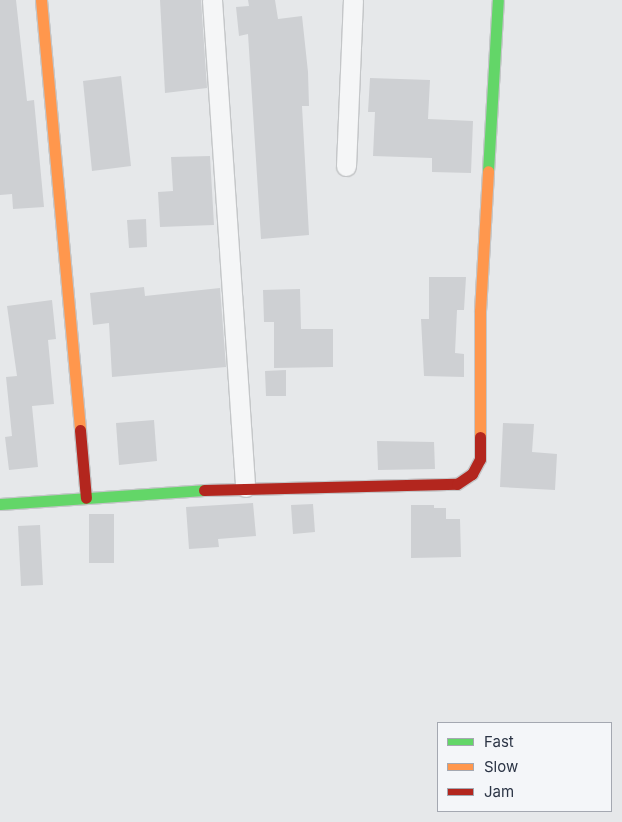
<!DOCTYPE html>
<html>
<head>
<meta charset="utf-8">
<style>
	body { margin:0 }
	#map { position:relative; width:622px; height:822px; overflow:hidden; background:#e6e8ea; font-family:Inter,sans-serif }
	div>[style] { position:absolute }
	[style*='--x'] { left:calc(var(--x)*1px); top:calc(var(--y)*1px); width:calc(var(--w)*1px); rotate:calc(var(--a)*1deg) }
	.building>* { inset:0; background:#ced0d3 }
	.roads { filter:drop-shadow(1px 0 #c4c6c8) drop-shadow(-1px 0 #c4c6c8) drop-shadow(0 1px #c4c6c8) drop-shadow(0 -1px #c4c6c8) }
	.street>* { height:19px; margin:-9.5px; padding:0 9.5px; transform-origin:9.5px; border-radius:9.5px; background:#f5f6f7 }
	.fast>* { height:11px; margin:-5.5px; padding:0 5.5px; transform-origin:5.5px; border-radius:5.5px; background:#63d668 }
	.slow>* { height:11px; margin:-5.5px; padding:0 5.5px; transform-origin:5.5px; border-radius:5.5px; background:#ff974d }
	.jam>* { height:11px; margin:-5.5px; padding:0 5.5px; transform-origin:5.5px; border-radius:5.5px; background:#b3261e }
	span { translate:-50% -50%; white-space:nowrap; text-align:center; line-height:1.15; -webkit-text-stroke:4.5px #f4f6f9; paint-order:stroke }
	.legend { position:absolute; left:437px; top:722px; width:175px; height:90px; box-sizing:border-box; background:#f4f6f9; border:1px solid #a4a8b1; margin:0; padding:6px 9px; list-style:none; font-size:15px; color:#2b3445 }
	.legend li { display:flex; align-items:center; gap:10px; height:25px }
	.legend b { width:25px; border:1px solid #a4a8b1 }
</style>
</head>
<body>
<div id="map">
	<div class="building">
		<i style="clip-path:polygon(0 0,16px 0,27px 101px,34px 100px,44px 207px,13px 209px,12px 194px,0 195px)"></i>
		<i style="clip-path:polygon(160px 0,201px 0,207px 88px,165px 93px)"></i>
		<i style="clip-path:polygon(248px 0,275px 0,278px 19px,302px 16px,308px 72px,309px 106px,302px 106px,309px 235px,261px 239px,248px 34px,239px 36px,236px 7px,249px 6px)"></i>
		<i style="clip-path:polygon(121px 76px,131px 166px,92px 171px,83px 81px)"></i>
		<i style="clip-path:polygon(370px 78px,430px 80px,428px 119px,473px 121px,471px 173px,432px 172px,432px 158px,373px 156px,375px 112px,368px 112px)"></i>
		<i style="clip-path:polygon(210px 156px,214px 225px,160px 227px,158px 192px,173px 191px,171px 157px)"></i>
		<i style="clip-path:polygon(146px 219px,147px 247px,129px 248px,127px 220px)"></i>
		<i style="clip-path:polygon(429px 277px,466px 277px,464px 310px,457px 310px,455px 353px,464px 354px,464px 377px,424px 376px,421px 319px,429px 319px)"></i>
		<i style="clip-path:polygon(144px 287px,145px 296px,220px 288px,226px 367px,112px 377px,109px 323px,93px 325px,90px 293px)"></i>
		<i style="clip-path:polygon(300px 289px,301px 329px,333px 329px,333px 367px,274px 368px,274px 322px,264px 322px,263px 290px)"></i>
		<i style="clip-path:polygon(52px 300px,56px 339px,48px 340px,54px 404px,32px 406px,38px 467px,9px 470px,5px 437px,12px 436px,6px 377px,17px 376px,7px 306px)"></i>
		<i style="clip-path:polygon(286px 370px,286px 396px,266px 396px,265px 371px)"></i>
		<i style="clip-path:polygon(154px 420px,157px 461px,119px 465px,116px 423px)"></i>
		<i style="clip-path:polygon(503px 423px,534px 424px,532px 452px,557px 454px,555px 490px,500px 487px)"></i>
		<i style="clip-path:polygon(377px 441px,434px 442px,435px 469px,378px 470px)"></i>
		<i style="clip-path:polygon(253px 503px,256px 536px,218px 539px,219px 547px,189px 549px,186px 507px)"></i>
		<i style="clip-path:polygon(313px 504px,315px 532px,293px 534px,291px 505px)"></i>
		<i style="clip-path:polygon(411px 505px,434px 505px,434px 508px,446px 508px,446px 519px,460px 519px,461px 557px,411px 558px)"></i>
		<i style="clip-path:polygon(89px 514px,114px 514px,114px 563px,89px 563px)"></i>
		<i style="clip-path:polygon(40px 525px,43px 585px,21px 586px,18px 526px)"></i>
	</div>
	<div class="roads">
		<div class="street">
			<i style="--x:212;--y:0;--w:488;--a:86.1"></i>
			<i style="--x:346;--y:166;--w:166;--a:-87.6"></i>
		</div>
		<div class="fast">
			<i style="--x:488;--y:171;--w:171;--a:-86.7"></i>
			<i style="--x:0;--y:504;--w:204;--a:-3.9"></i>
		</div>
		<div class="slow">
			<i style="--x:41;--y:0;--w:432;--a:84.8"></i>
			<i style="--x:480;--y:437;--w:126;--a:-90"></i>
			<i style="--x:480;--y:311;--w:140;--a:-86.7"></i>
		</div>
		<div class="jam">
			<i style="--x:80;--y:430;--w:68;--a:85"></i>
			<i style="--x:204;--y:490;--w:253;--a:-1.4"></i>
			<i style="--x:457;--y:484;--w:18;--a:-34"></i>
			<i style="--x:472;--y:474;--w:17;--a:-62"></i>
			<i style="--x:480;--y:459;--w:22;--a:-90"></i>
		</div>
	</div>
	<ul class="legend">
	<li><b style="height:6px;background:#63d668"></b>Fast</li>
	<li><b style="height:6px;background:#ff974d"></b>Slow</li>
	<li><b style="height:6px;background:#b3261e"></b>Jam</li>
	</ul>
</div>
</body>
</html>
